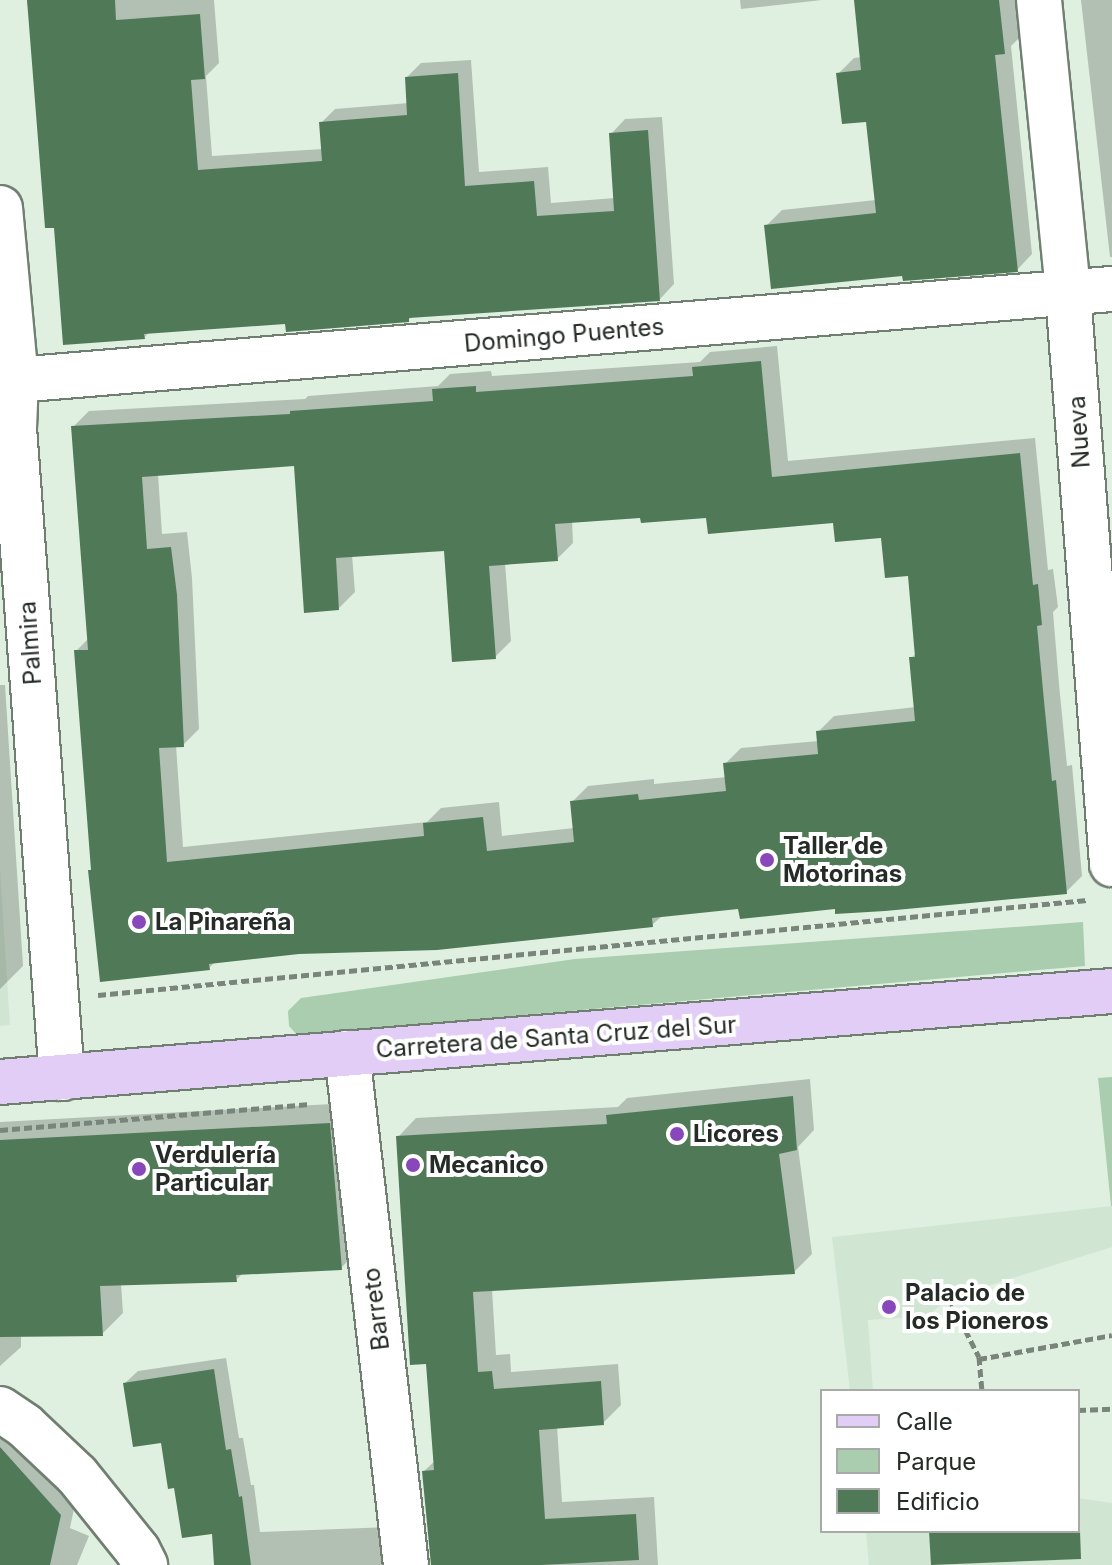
<!DOCTYPE html>
<html>
<head>
<meta charset="utf-8">
<style>
	body { margin:0 }
	#map { position:relative; width:1112px; height:1565px; overflow:hidden; background:#dff0e1; font-family:Inter,sans-serif }
	div>[style] { position:absolute }
	[style*='--x'] { left:calc(var(--x)*1px); top:calc(var(--y)*1px); width:calc(var(--w)*1px); rotate:calc(var(--a)*1deg) }
	.built>* { inset:0; background:#d0e6d2 }
	.green>* { inset:0; background:#aacdaf }
	.shadow>* { inset:0; background:#0003 }
	.building>* { inset:0; background:#507a57 }
	.path>* { height:5px; margin-top:-2.5px; transform-origin:0; background:repeating-linear-gradient(90deg,#79847b 0 8px,transparent 0 12px) }
	.roads { filter:drop-shadow(2px 0 #707f72) drop-shadow(-2px 0 #707f72) drop-shadow(0 2px #707f72) drop-shadow(0 -2px #707f72) }
	.minor>* { height:44px; margin:-22px; padding:0 22px; transform-origin:22px; border-radius:22px; background:#fff }
	.major>* { height:44px; margin:-22px; padding:0 22px; transform-origin:22px; border-radius:22px; background:#e2cdf7 }
	.dots>* { width:22px; height:22px; translate:-50% -50%; box-sizing:border-box; border:4px solid #fff; border-radius:50% }
	span { translate:-50% -50%; white-space:nowrap; text-align:center; line-height:1.15; -webkit-text-stroke:8px #fff; paint-order:stroke }
	.street-label { font-size:24px; color:#252b26 }
	.poi-label { font-size:24px; color:#252b26; font-weight:700 }
	.left { translate:0 -50%; text-align:left }
	.legend { position:absolute; left:820px; top:1389px; width:260px; height:144px; box-sizing:border-box; background:#fff; border:2px solid #a8aaa8; margin:0; padding:10px 14px; list-style:none; font-size:24px; color:#252b26 }
	.legend li { display:flex; align-items:center; gap:16px; height:40px }
	.legend b { width:40px; border:2px solid #a8aaa8 }
</style>
</head>
<body>
<div id="map">
	<div class="built">
		<i style="clip-path:polygon(0 870px,10px 1025px,0 1026px)"></i>
		<i style="clip-path:polygon(1112px 1206px,1112px 1247px,949px 1298px,928px 1316px,868px 1320px,873px 1391px,850px 1391px,832px 1237px)"></i>
		<i style="clip-path:polygon(1078px 1498px,1112px 1503px,1112px 1565px,869px 1565px,866px 1531px,1078px 1531px)"></i>
	</div>
	<div class="green">
		<i style="clip-path:polygon(1083px 922px,1085px 966px,297px 1035px,289px 1026px,288px 1011px,301px 998px,575px 959px)"></i>
		<i style="clip-path:polygon(1112px 1077px,1112px 1206px,1111px 1206px,1098px 1078px)"></i>
	</div>
	<div class="shadow">
		<i style="clip-path:polygon(27px 0,214px 0,219px 63px,206px 76px,212px 156px,323px 149px,321px 123px,335px 109px,409px 103px,407px 77px,421px 63px,471px 60px,479px 172px,548px 167px,551px 203px,615px 198px,611px 134px,625px 119px,662px 117px,674px 284px,660px 299px,413px 316px,408px 320px,286px 322px,149px 332px,144px 338px,56px 225px)"></i>
		<i style="clip-path:polygon(740px 0,822px 0,741px 9px)"></i>
		<i style="clip-path:polygon(856px 0,1016px 0,1020px 37px,1011px 46px,1032px 254px,1017px 270px,904px 274px,766px 226px,782px 210px,876px 200px,868px 120px,838px 74px,854px 58px,862px 57px)"></i>
		<i style="clip-path:polygon(1081px 0,1112px 0,1112px 257px,1110px 257px)"></i>
		<i style="clip-path:polygon(evenodd,777px 346px,788px 461px,1035px 438px,1048px 570px,1053px 569px,1058px 607px,1053px 612px,1059px 684px,1067px 766px,1072px 765px,1082px 876px,1066px 892px,837px 906px,740px 907px,663px 915px,652px 925px,298px 952px,216px 961px,209px 968px,93px 868px,76px 651px,89px 638px,73px 427px,89px 411px,305px 399px,308px 396px,438px 386px,450px 374px,491px 371px,492px 376px,700px 362px,710px 352px,777px 346px,296px 464px,339px 608px,355px 592px,352px 555px,445px 549px,495px 657px,511px 641px,505px 563px,557px 559px,573px 543px,572px 520px,642px 516px,835px 521px,882px 536px,909px 573px,917px 653px,911px 658px,916px 707px,834px 716px,818px 732px,819px 741px,741px 748px,725px 764px,727px 777px,654px 784px,654px 779px,588px 786px,572px 802px,574px 828px,502px 836px,499px 802px,441px 808px,427px 822px,183px 847px,176px 745px,183px 745px,199px 729px,192px 578px,187px 532px,162px 534px,158px 474px,296px 464px)"></i>
		<i style="clip-path:polygon(0 685px,5px 685px,23px 966px,0 989px)"></i>
		<i style="clip-path:polygon(810px 1079px,814px 1130px,798px 1147px,812px 1254px,794px 1272px,492px 1289px,496px 1355px,510px 1354px,511px 1372px,618px 1364px,621px 1405px,603px 1423px,557px 1426px,562px 1502px,654px 1497px,658px 1565px,432px 1565px,424px 1471px,435px 1461px,428px 1362px,398px 1137px,416px 1118px,618px 1107px,627px 1098px)"></i>
		<i style="clip-path:polygon(350px 1103px,362px 1247px,341px 1268px,243px 1273px,236px 1280px,121px 1283px,123px 1313px,102px 1334px,21px 1335px,21px 1347px,0 1366px,0 1122px)"></i>
		<i style="clip-path:polygon(226px 1358px,239px 1438px,243px 1438px,251px 1485px,254px 1485px,260px 1532px,390px 1527px,394px 1565px,216px 1565px,214px 1532px,176px 1486px,163px 1441px,125px 1383px,138px 1371px)"></i>
		<i style="clip-path:polygon(0 1419px,76px 1499px,70px 1528px,89px 1536px,77px 1565px,0 1565px)"></i>
	</div>
	<div class="building">
		<i style="clip-path:polygon(27px 0,115px 0,116px 20px,200px 14px,205px 79px,191px 80px,198px 170px,322px 161px,319px 122px,407px 115px,405px 77px,458px 73px,465px 186px,534px 181px,537px 216px,614px 211px,609px 133px,648px 130px,660px 301px,409px 318px,409px 322px,286px 332px,285px 324px,144px 334px,145px 339px,63px 345px,54px 228px,45px 228px)"></i>
		<i style="clip-path:polygon(854px 0,999px 0,1005px 54px,995px 55px,1018px 272px,903px 281px,902px 276px,771px 289px,764px 225px,876px 213px,866px 122px,842px 124px,836px 73px,861px 70px)"></i>
		<i style="clip-path:polygon(evenodd,761px 361px,772px 477px,1020px 453px,1033px 585px,1038px 584px,1042px 625px,1037px 626px,1044px 701px,1052px 781px,1056px 780px,1067px 894px,885px 911px,835px 914px,835px 909px,740px 919px,738px 909px,652px 918px,653px 927px,437px 950px,299px 954px,209px 964px,210px 970px,100px 982px,88px 870px,91px 870px,74px 650px,88px 650px,71px 426px,290px 414px,290px 411px,433px 401px,432px 389px,476px 386px,476px 392px,693px 376px,692px 367px,761px 361px,294px 466px,304px 613px,339px 610px,336px 558px,444px 551px,452px 662px,496px 659px,489px 566px,558px 561px,555px 524px,640px 518px,641px 523px,706px 518px,708px 534px,833px 523px,835px 542px,881px 538px,885px 578px,908px 576px,915px 657px,909px 657px,915px 721px,816px 731px,818px 754px,723px 763px,726px 791px,639px 800px,638px 794px,570px 801px,574px 842px,487px 851px,483px 817px,423px 823px,424px 836px,167px 862px,159px 748px,184px 747px,177px 595px,171px 547px,147px 549px,142px 477px,294px 466px)"></i>
		<i style="clip-path:polygon(793px 1096px,797px 1150px,779px 1154px,795px 1274px,473px 1292px,478px 1372px,492px 1371px,494px 1389px,601px 1381px,604px 1425px,539px 1430px,545px 1519px,636px 1514px,639px 1560px,541px 1565px,431px 1565px,422px 1471px,434px 1470px,426px 1364px,410px 1365px,396px 1136px,607px 1124px,606px 1115px)"></i>
		<i style="clip-path:polygon(330px 1123px,342px 1270px,236px 1275px,237px 1282px,100px 1286px,103px 1336px,0 1337px,0 1140px)"></i>
		<i style="clip-path:polygon(214px 1369px,226px 1450px,231px 1449px,239px 1497px,242px 1496px,251px 1565px,214px 1565px,212px 1534px,182px 1538px,174px 1488px,168px 1489px,161px 1443px,133px 1447px,123px 1383px)"></i>
		<i style="clip-path:polygon(0 1447px,61px 1515px,50px 1565px,0 1565px)"></i>
		<i style="clip-path:polygon(929px 1531px,1080px 1531px,1081px 1559px,931px 1565px)"></i>
	</div>
	<div class="path">
		<i style="--x:98;--y:995;--w:994;--a:-5.49"></i>
		<i style="--x:0;--y:1130;--w:311;--a:-4.8"></i>
		<i style="--x:949;--y:1298;--w:66;--a:63"></i>
		<i style="--x:979;--y:1357;--w:34;--a:85"></i>
		<i style="--x:979;--y:1359;--w:135;--a:-10.2"></i>
		<i style="--x:1078;--y:1410;--w:34;--a:-2"></i>
	</div>
	<div class="roads">
		<div class="minor">
			<i style="--x:1039;--y:0;--w:294;--a:84.3"></i>
			<i style="--x:1068;--y:293;--w:573;--a:85.59"></i>
			<i style="--x:0;--y:208;--w:173;--a:84.7"></i>
			<i style="--x:16;--y:380;--w:48;--a:92.4"></i>
			<i style="--x:14;--y:428;--w:652;--a:85.78"></i>
			<i style="--x:16;--y:380;--w:1100;--a:-4.75"></i>
			<i style="--x:347;--y:1053;--w:515;--a:83.43"></i>
			<i style="--x:0;--y:1409;--w:30;--a:34"></i>
			<i style="--x:25;--y:1426;--w:71;--a:43.3"></i>
			<i style="--x:77;--y:1475;--w:97;--a:51.2"></i>
			<i style="--x:138;--y:1551;--w:16;--a:63"></i>
		</div>
		<div class="major">
			<i style="--x:0;--y:1082;--w:1116;--a:-4.68"></i>
		</div>
	</div>
	<div class="dots">
		<i style="left:767px;top:860px;background:#8947bc"></i>
		<i style="left:139px;top:922px;background:#8947bc"></i>
		<i style="left:677px;top:1134px;background:#8947bc"></i>
		<i style="left:413px;top:1165px;background:#8947bc"></i>
		<i style="left:139px;top:1169px;background:#8947bc"></i>
		<i style="left:889px;top:1307px;background:#8947bc"></i>
	</div>
	<div class="street-label">
		<span style="left:564px;top:335px;rotate:-5deg">Domingo Puentes</span>
		<span style="left:1079px;top:432px;rotate:-94deg">Nueva</span>
		<span style="left:30px;top:643px;rotate:-94deg">Palmira</span>
		<span style="left:556px;top:1037px;rotate:-4deg">Carretera de Santa Cruz del Sur</span>
		<span style="left:376px;top:1309px;rotate:-97deg">Barreto</span>
	</div>
	<div class="poi-label">
		<span class="left" style="left:783px;top:860px">Taller de<br>Motorinas</span>
		<span class="left" style="left:155px;top:922px">La Pinareña</span>
		<span class="left" style="left:693px;top:1134px">Licores</span>
		<span class="left" style="left:155px;top:1169px">Verdulería<br>Particular</span>
		<span class="left" style="left:429px;top:1165px">Mecanico</span>
		<span class="left" style="left:905px;top:1307px">Palacio de<br>los Pioneros</span>
	</div>
	<ul class="legend">
	<li><b style="height:10px;background:#e2cdf7"></b>Calle</li>
	<li><b style="height:22px;background:#aacdaf"></b>Parque</li>
	<li><b style="height:22px;background:#507a57"></b>Edificio</li>
	</ul>
</div>
</body>
</html>
